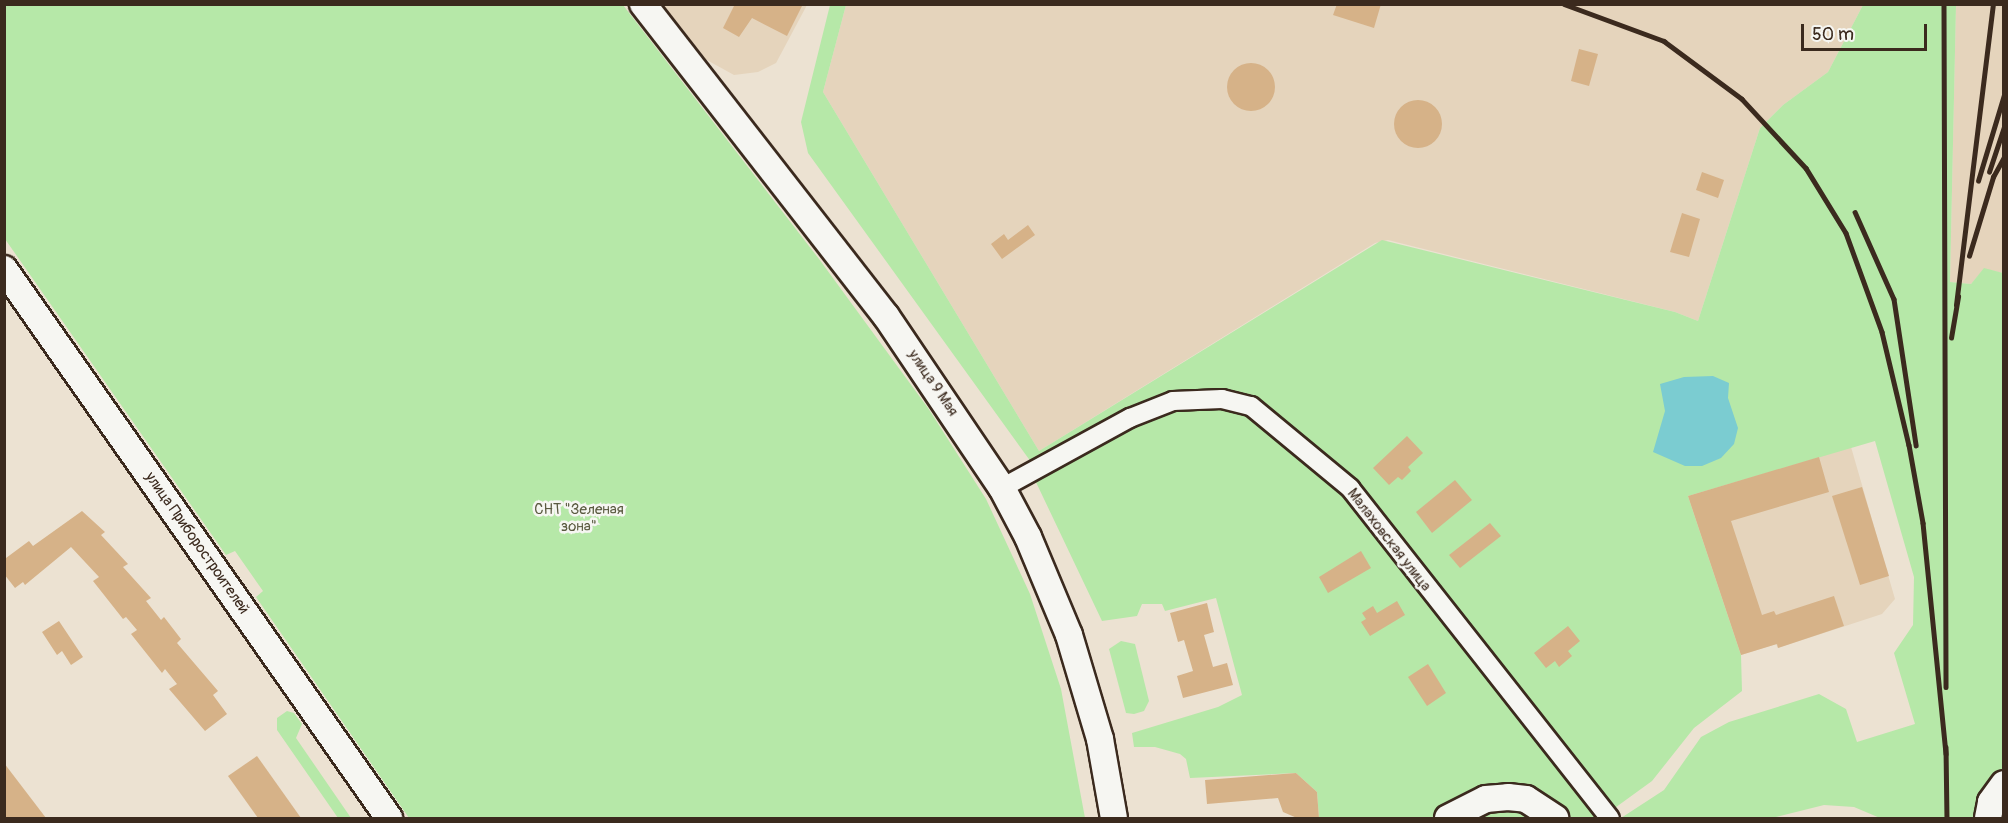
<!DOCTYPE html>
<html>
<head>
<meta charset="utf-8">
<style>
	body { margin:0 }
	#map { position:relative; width:2008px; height:823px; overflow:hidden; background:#ece2d2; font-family:Pangolin,sans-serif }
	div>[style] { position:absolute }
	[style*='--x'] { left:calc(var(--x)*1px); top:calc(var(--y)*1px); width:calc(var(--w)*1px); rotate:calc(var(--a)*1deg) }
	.built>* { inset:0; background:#e5d4bc }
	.green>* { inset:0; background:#b6e8a8 }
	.water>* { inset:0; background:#7bccd1 }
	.building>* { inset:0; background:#d6b288 }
	.round { border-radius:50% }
	.roads { filter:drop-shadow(2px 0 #3b2a1e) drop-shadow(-2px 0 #3b2a1e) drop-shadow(0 2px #3b2a1e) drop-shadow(0 -2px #3b2a1e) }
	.street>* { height:18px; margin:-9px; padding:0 9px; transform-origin:9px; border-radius:9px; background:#f6f6f2 }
	.secondary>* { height:26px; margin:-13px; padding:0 13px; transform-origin:13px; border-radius:13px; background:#f6f6f2 }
	.rail>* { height:4.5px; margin:-2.25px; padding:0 2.25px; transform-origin:2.25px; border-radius:2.25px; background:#3b2a1e }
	span { translate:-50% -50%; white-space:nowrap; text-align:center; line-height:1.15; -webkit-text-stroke:5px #f6f6f2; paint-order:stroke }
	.street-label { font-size:15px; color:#3b2a1e }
	.park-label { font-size:15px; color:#5a5a40 }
	.frame { position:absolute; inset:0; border:6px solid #3b2a1e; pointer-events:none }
	.scale { position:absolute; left:1801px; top:24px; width:126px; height:27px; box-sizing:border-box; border:3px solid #3b2a1e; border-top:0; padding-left:8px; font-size:18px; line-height:21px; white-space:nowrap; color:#3b2a1e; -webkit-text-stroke:4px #f6f6f2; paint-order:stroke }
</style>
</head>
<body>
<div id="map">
	<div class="built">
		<i style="clip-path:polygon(663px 5px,807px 5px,776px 63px,758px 72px,734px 75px,705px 59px)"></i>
		<i style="clip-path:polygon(846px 5px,1863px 5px,1828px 72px,1783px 105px,1760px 128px,1698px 321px,1675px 312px,1388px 240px,1375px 243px,1039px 451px,823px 92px)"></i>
		<i style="clip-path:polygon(1956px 5px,2003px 5px,2003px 273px,1984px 269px,1971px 284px,1950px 282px)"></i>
		<i style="clip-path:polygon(1851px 447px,1895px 599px,1882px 614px,1778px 648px,1776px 644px,1741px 655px,1688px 496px)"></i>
	</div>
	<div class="green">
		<i style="clip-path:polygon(4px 5px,623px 5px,819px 259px,928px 408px,986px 499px,1030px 594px,1061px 689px,1085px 818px,409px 818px,256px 597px,263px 591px,235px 551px,226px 555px,5px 239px)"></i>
		<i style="clip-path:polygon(830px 5px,846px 5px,823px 92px,1039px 451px,1382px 240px,1675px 312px,1698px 321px,1760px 128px,1783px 105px,1828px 72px,1863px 5px,1956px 5px,1950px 282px,1971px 284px,1984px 268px,2003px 273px,2003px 771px,1983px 791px,1975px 818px,1880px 818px,1854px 807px,1824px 805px,1772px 818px,1621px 818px,1664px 790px,1701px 737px,1729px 722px,1819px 694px,1846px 709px,1857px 742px,1915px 724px,1894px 653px,1913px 625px,1914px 577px,1875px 441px,1688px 496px,1741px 655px,1742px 691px,1694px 728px,1652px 781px,1612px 810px,1456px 614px,1268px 412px,1190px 394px,1036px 463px,1031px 462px,808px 153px,801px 122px)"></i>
		<i style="clip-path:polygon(1192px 403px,1248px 411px,1345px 490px,1602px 813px,1594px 818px,1572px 818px,1542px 793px,1508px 784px,1461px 794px,1432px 818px,1319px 818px,1317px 792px,1296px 773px,1190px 778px,1186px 759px,1180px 754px,1155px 747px,1134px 747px,1132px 733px,1218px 707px,1242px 695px,1216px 598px,1165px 611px,1162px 604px,1142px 604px,1137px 616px,1102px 621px,1034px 478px,1136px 423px)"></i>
		<i style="clip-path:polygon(1121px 641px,1135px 644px,1149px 701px,1144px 711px,1134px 714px,1126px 713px,1109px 649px)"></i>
		<i style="clip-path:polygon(287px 711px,294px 713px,302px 724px,296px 738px,351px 818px,338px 818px,277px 730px,277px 718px)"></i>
		<i style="clip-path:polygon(1496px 808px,1514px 809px,1535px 818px,1467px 818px)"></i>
	</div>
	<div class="water">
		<i style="clip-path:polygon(1713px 376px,1729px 383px,1728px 398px,1738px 428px,1734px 444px,1721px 458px,1702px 466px,1685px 466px,1653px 452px,1665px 411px,1660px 384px,1684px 377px)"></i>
	</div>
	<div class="building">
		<i style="clip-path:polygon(735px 4px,803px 4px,787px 36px,752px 18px,739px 37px,723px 28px)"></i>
		<i style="clip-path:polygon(1337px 4px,1381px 4px,1374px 28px,1333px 15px)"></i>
		<i style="clip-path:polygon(1579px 49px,1598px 54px,1589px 86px,1571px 81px)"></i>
		<i class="round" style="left:1227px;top:63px;width:48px;height:48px"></i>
		<i class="round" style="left:1394px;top:100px;width:48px;height:48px"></i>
		<i style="clip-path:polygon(1702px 172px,1724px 180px,1718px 198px,1696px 190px)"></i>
		<i style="clip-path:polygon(1682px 213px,1700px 219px,1689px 257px,1670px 252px)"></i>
		<i style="clip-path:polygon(1028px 225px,1035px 235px,1002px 259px,991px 244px,1004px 234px,1008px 240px)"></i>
		<i style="clip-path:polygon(1407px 436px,1423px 453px,1408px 467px,1411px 471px,1402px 480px,1398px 477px,1389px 485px,1373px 468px)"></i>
		<i style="clip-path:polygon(1819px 457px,1829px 492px,1731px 521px,1762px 615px,1774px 611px,1776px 615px,1834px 596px,1844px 626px,1778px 648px,1777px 644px,1741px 655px,1688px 496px)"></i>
		<i style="clip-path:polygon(1455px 480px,1472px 500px,1432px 533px,1416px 512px)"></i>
		<i style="clip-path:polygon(1862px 487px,1889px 576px,1860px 585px,1832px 496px)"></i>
		<i style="clip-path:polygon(82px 511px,105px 532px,101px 535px,128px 564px,123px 567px,151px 598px,146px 601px,161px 620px,164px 617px,181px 639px,177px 643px,218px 691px,213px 695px,227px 714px,205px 731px,169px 689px,177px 684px,165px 669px,162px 673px,131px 634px,137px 630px,126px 617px,123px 619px,93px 581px,99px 577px,71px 547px,25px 585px,23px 582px,15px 588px,4px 574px,6px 558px,29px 541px,33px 546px)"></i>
		<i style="clip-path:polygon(1490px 523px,1501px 536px,1460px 568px,1449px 555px)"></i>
		<i style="clip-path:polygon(1361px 551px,1371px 568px,1328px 593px,1319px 577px)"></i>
		<i style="clip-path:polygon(1397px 601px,1405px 615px,1370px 636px,1361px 622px,1366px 619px,1362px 613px,1373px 606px,1377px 613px)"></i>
		<i style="clip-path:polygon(1207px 603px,1214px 632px,1204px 635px,1213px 667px,1227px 663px,1233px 685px,1183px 698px,1177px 676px,1193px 671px,1184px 640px,1178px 642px,1170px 613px)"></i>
		<i style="clip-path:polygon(59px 621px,83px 657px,71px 665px,62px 651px,57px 655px,42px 632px)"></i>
		<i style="clip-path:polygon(1568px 626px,1580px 641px,1568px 651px,1572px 656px,1559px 667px,1555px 661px,1546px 668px,1534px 653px)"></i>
		<i style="clip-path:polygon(1428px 664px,1446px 693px,1427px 706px,1408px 677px)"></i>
		<i style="clip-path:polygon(257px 756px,301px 818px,258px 818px,228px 776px)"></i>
		<i style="clip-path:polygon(4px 763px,46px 818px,4px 818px)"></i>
		<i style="clip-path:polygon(1296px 773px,1317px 792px,1319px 818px,1297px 818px,1283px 812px,1278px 798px,1207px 804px,1205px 780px)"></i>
	</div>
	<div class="roads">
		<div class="street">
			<i style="--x:1002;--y:488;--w:146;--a:-28.7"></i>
			<i style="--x:1130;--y:418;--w:46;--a:-21.6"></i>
			<i style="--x:1173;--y:401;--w:49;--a:-2.3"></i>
			<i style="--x:1222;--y:399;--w:30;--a:14"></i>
			<i style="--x:1251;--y:406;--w:129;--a:39.6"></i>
			<i style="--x:1350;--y:488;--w:420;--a:51.8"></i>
		</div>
		<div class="secondary">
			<i style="--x:643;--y:4;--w:395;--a:52.1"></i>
			<i style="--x:886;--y:316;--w:207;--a:56"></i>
			<i style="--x:1002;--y:488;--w:55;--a:62"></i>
			<i style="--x:1028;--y:537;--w:106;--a:67.3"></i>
			<i style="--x:1069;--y:635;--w:109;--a:73.4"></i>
			<i style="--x:1100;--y:739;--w:80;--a:80"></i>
			<i style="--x:4;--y:269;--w:671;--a:54.96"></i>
			<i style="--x:1448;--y:818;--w:42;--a:-26.6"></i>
			<i style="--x:1486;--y:799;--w:22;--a:-5"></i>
			<i style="--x:1508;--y:797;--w:18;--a:6"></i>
			<i style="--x:1526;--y:799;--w:35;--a:33"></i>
			<i style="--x:1988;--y:818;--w:16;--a:-79"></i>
			<i style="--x:1991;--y:802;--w:22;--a:-54"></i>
		</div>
	</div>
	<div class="rail">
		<i style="--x:1564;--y:4;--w:107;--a:20.3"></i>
		<i style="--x:1664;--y:41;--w:97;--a:36.6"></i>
		<i style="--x:1742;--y:99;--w:94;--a:47.2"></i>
		<i style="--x:1806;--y:168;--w:76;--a:58.4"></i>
		<i style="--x:1846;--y:233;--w:105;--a:70"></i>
		<i style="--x:1882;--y:332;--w:116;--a:76.6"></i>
		<i style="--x:1909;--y:445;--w:79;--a:79.8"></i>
		<i style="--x:1923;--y:523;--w:232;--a:84.3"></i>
		<i style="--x:1944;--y:4;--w:683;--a:89.83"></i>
		<i style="--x:1989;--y:172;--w:47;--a:-71.6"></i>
		<i style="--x:1978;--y:181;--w:90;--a:-73.2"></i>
		<i style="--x:1855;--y:212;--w:95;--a:65.9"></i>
		<i style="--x:1894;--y:299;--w:148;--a:81.4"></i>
		<i style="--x:1969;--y:256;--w:83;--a:-73.1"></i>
		<i style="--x:1993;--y:177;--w:23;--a:-61"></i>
		<i style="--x:1956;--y:305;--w:303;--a:-83"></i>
		<i style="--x:1951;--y:338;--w:42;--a:-80.3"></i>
		<i style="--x:1946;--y:747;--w:71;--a:89.2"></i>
	</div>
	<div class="street-label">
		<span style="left:933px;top:383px;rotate:56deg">улица 9 Мая</span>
		<span style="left:1389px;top:540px;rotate:52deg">Малаховская улица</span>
		<span style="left:197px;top:543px;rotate:55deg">улица Приборостроителей</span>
	</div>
	<div class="park-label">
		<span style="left:579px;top:518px">СНТ "Зеленая<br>зона"</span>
	</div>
	<div class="frame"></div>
	<div class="scale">50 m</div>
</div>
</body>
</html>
